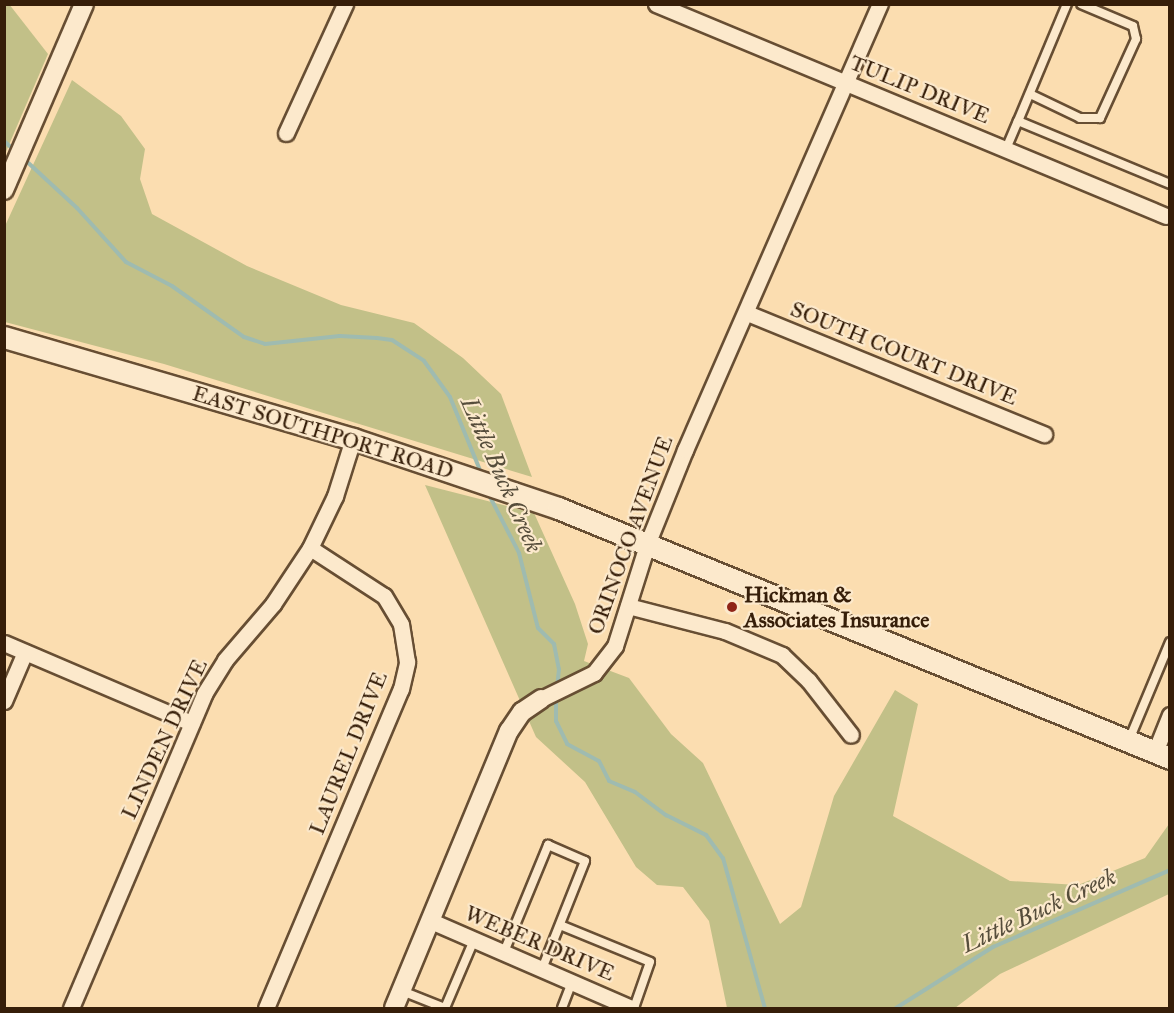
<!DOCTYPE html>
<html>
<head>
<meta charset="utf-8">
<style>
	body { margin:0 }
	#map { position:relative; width:1174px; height:1013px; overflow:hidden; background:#fbddb0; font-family:"IM FELL Great Primer",serif }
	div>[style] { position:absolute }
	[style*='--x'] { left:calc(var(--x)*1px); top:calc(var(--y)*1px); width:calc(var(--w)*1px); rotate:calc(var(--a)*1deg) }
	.green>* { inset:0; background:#c2c088 }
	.stream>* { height:4px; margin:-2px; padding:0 2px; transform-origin:2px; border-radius:2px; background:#9fbbb0 }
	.roads { filter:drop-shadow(2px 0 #674e33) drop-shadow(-2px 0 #674e33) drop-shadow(0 2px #674e33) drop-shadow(0 -2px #674e33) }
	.service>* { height:8px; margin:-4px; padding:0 4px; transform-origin:4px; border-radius:4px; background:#fce9cc }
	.minor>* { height:15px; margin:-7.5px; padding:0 7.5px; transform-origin:7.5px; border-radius:7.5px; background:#fce9cc }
	.tertiary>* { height:18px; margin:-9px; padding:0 9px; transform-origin:9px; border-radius:9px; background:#fce9cc }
	.secondary>* { height:21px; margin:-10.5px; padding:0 10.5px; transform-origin:10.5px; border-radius:10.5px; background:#fce9cc }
	.dots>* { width:16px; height:16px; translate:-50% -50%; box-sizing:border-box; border:3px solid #fce9cc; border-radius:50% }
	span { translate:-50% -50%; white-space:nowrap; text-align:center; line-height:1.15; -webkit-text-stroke:4.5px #fce9cc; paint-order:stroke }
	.street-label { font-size:22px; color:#361e09 }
	.poi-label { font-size:22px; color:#361e09; font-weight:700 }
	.left { translate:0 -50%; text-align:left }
	.water-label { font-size:24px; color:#564d3b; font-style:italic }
	.frame { position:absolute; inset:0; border:6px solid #361e09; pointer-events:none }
</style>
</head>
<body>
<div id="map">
	<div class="green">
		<i style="clip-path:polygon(9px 4px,48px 54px,5px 154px,4px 5px)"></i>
		<i style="clip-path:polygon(72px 80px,121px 116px,145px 149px,140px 179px,152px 214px,247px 266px,341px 305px,414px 323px,463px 358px,501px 394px,532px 477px,164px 364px,5px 322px,5px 226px)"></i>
		<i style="clip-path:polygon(425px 485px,534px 513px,575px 604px,588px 644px,584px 661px,629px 678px,671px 734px,703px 763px,780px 924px,801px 907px,834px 796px,895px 690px,918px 704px,893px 816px,1010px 881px,1078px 885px,1145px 858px,1169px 824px,1169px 894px,1000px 974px,955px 1008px,727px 1008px,709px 921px,683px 887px,657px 885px,636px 867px,585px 782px,536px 737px)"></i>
	</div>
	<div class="stream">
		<i style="--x:4;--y:141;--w:15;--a:42"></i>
		<i style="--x:23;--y:158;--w:74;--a:42.8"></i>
		<i style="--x:77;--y:208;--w:73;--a:47.8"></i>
		<i style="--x:126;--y:262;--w:52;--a:27.6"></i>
		<i style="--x:172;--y:286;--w:88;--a:35.3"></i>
		<i style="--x:244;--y:337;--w:22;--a:18"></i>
		<i style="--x:265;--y:344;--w:75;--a:-6.1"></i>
		<i style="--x:340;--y:336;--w:37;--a:3"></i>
		<i style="--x:377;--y:338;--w:15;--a:8"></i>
		<i style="--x:392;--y:340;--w:38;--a:33"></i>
		<i style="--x:424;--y:361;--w:44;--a:54.2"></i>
		<i style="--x:450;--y:397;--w:84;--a:67.7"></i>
		<i style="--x:487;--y:491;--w:70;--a:62.7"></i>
		<i style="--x:519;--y:553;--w:77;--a:75.8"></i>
		<i style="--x:538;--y:628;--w:23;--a:45"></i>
		<i style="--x:554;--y:644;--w:25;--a:79"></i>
		<i style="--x:559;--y:669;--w:18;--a:96"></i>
		<i style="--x:556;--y:695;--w:26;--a:90"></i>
		<i style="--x:556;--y:721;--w:25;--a:64"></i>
		<i style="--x:567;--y:744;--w:36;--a:28"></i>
		<i style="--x:599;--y:761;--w:22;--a:63"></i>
		<i style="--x:609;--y:781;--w:28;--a:23"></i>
		<i style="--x:635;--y:792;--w:39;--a:37"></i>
		<i style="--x:666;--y:815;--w:45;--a:26.6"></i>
		<i style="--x:706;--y:835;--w:29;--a:54"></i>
		<i style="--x:723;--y:858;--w:156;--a:74.4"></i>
		<i style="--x:896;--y:1008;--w:115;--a:-32.2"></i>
		<i style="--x:993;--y:947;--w:193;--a:-23.5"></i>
	</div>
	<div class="roads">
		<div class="service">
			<i style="--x:1067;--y:4;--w:127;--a:112.7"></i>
			<i style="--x:1018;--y:121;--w:165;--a:22.5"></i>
			<i style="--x:1030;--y:94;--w:55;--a:25.6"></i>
			<i style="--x:1080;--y:118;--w:20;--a:0"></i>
			<i style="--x:1100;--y:118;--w:87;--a:-65.5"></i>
			<i style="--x:1136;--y:39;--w:13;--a:-103"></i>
			<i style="--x:1133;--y:26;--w:56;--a:-157.1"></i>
			<i style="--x:1006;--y:149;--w:30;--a:-67"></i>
			<i style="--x:1129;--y:740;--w:106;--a:-67.3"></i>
			<i style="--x:560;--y:925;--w:97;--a:22.3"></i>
			<i style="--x:650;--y:962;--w:49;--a:109.2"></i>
			<i style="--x:504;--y:952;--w:116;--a:-67.6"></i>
			<i style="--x:548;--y:845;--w:40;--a:23.4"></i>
			<i style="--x:585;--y:861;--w:116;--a:111.7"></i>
			<i style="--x:402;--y:991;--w:46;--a:21.6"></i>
			<i style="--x:445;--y:1008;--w:74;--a:-66.9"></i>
			<i style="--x:562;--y:1008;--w:28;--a:-69"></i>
		</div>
		<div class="minor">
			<i style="--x:656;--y:4;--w:552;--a:22.57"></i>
			<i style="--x:286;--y:133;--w:142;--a:-65.4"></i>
			<i style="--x:747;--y:313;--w:321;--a:22.2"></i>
			<i style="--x:628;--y:606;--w:100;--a:14.5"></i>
			<i style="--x:725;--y:631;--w:62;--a:22.8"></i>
			<i style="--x:782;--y:655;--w:37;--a:44"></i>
			<i style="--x:809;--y:681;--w:68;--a:52.1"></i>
			<i style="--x:4;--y:643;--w:204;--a:23.1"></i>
			<i style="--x:541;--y:699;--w:59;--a:-26.1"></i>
			<i style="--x:594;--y:673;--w:34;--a:-52"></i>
			<i style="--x:615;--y:646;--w:109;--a:-72.4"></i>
			<i style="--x:648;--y:542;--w:99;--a:-68.1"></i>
			<i style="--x:685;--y:450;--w:487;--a:-66.4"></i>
			<i style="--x:4;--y:701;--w:53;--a:-66.8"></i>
			<i style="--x:1155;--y:752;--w:40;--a:-68"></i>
			<i style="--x:431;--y:921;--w:218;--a:23.5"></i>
			<i style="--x:71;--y:1008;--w:341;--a:-67"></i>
			<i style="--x:204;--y:694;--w:40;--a:-58"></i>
			<i style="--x:225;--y:660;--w:74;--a:-49.4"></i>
			<i style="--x:273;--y:604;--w:67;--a:-56.5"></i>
			<i style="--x:310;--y:548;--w:58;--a:-64.3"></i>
			<i style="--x:335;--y:496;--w:60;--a:-72.5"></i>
			<i style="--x:266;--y:1008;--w:346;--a:-67.1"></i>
			<i style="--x:401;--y:689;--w:28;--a:-77"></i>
			<i style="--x:407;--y:662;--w:38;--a:-99"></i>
			<i style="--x:401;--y:624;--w:33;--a:-121"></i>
			<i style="--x:384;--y:596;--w:88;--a:-147"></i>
		</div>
		<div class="tertiary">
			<i style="--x:4;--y:190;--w:202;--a:-66.7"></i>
			<i style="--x:394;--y:1008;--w:300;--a:-67.5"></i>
			<i style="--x:509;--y:731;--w:23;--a:-56"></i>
			<i style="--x:522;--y:712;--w:23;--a:-34"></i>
		</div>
		<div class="secondary">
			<i style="--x:4;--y:337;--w:364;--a:16.3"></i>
			<i style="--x:353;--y:439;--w:216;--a:18.6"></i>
			<i style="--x:558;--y:508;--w:661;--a:22.22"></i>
		</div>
	</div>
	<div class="dots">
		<i style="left:732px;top:607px;background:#8f2418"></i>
	</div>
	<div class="street-label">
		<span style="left:920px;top:89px;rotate:22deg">TULIP DRIVE</span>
		<span style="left:904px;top:353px;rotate:22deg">SOUTH COURT DRIVE</span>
		<span style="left:323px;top:432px;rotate:17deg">EAST SOUTHPORT ROAD</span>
		<span style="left:630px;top:535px;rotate:-70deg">ORINOCO AVENUE</span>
		<span style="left:164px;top:739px;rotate:-65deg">LINDEN DRIVE</span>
		<span style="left:348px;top:753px;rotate:-68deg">LAUREL DRIVE</span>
		<span style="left:540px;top:943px;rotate:23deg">WEBER DRIVE</span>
	</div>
	<div class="poi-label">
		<span class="left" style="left:744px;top:607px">Hickman &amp;<br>Associates Insurance</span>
	</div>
	<div class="water-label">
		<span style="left:501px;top:475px;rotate:66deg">Little Buck Creek</span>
		<span style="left:1039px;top:911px;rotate:-25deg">Little Buck Creek</span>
	</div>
	<div class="frame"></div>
</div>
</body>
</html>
